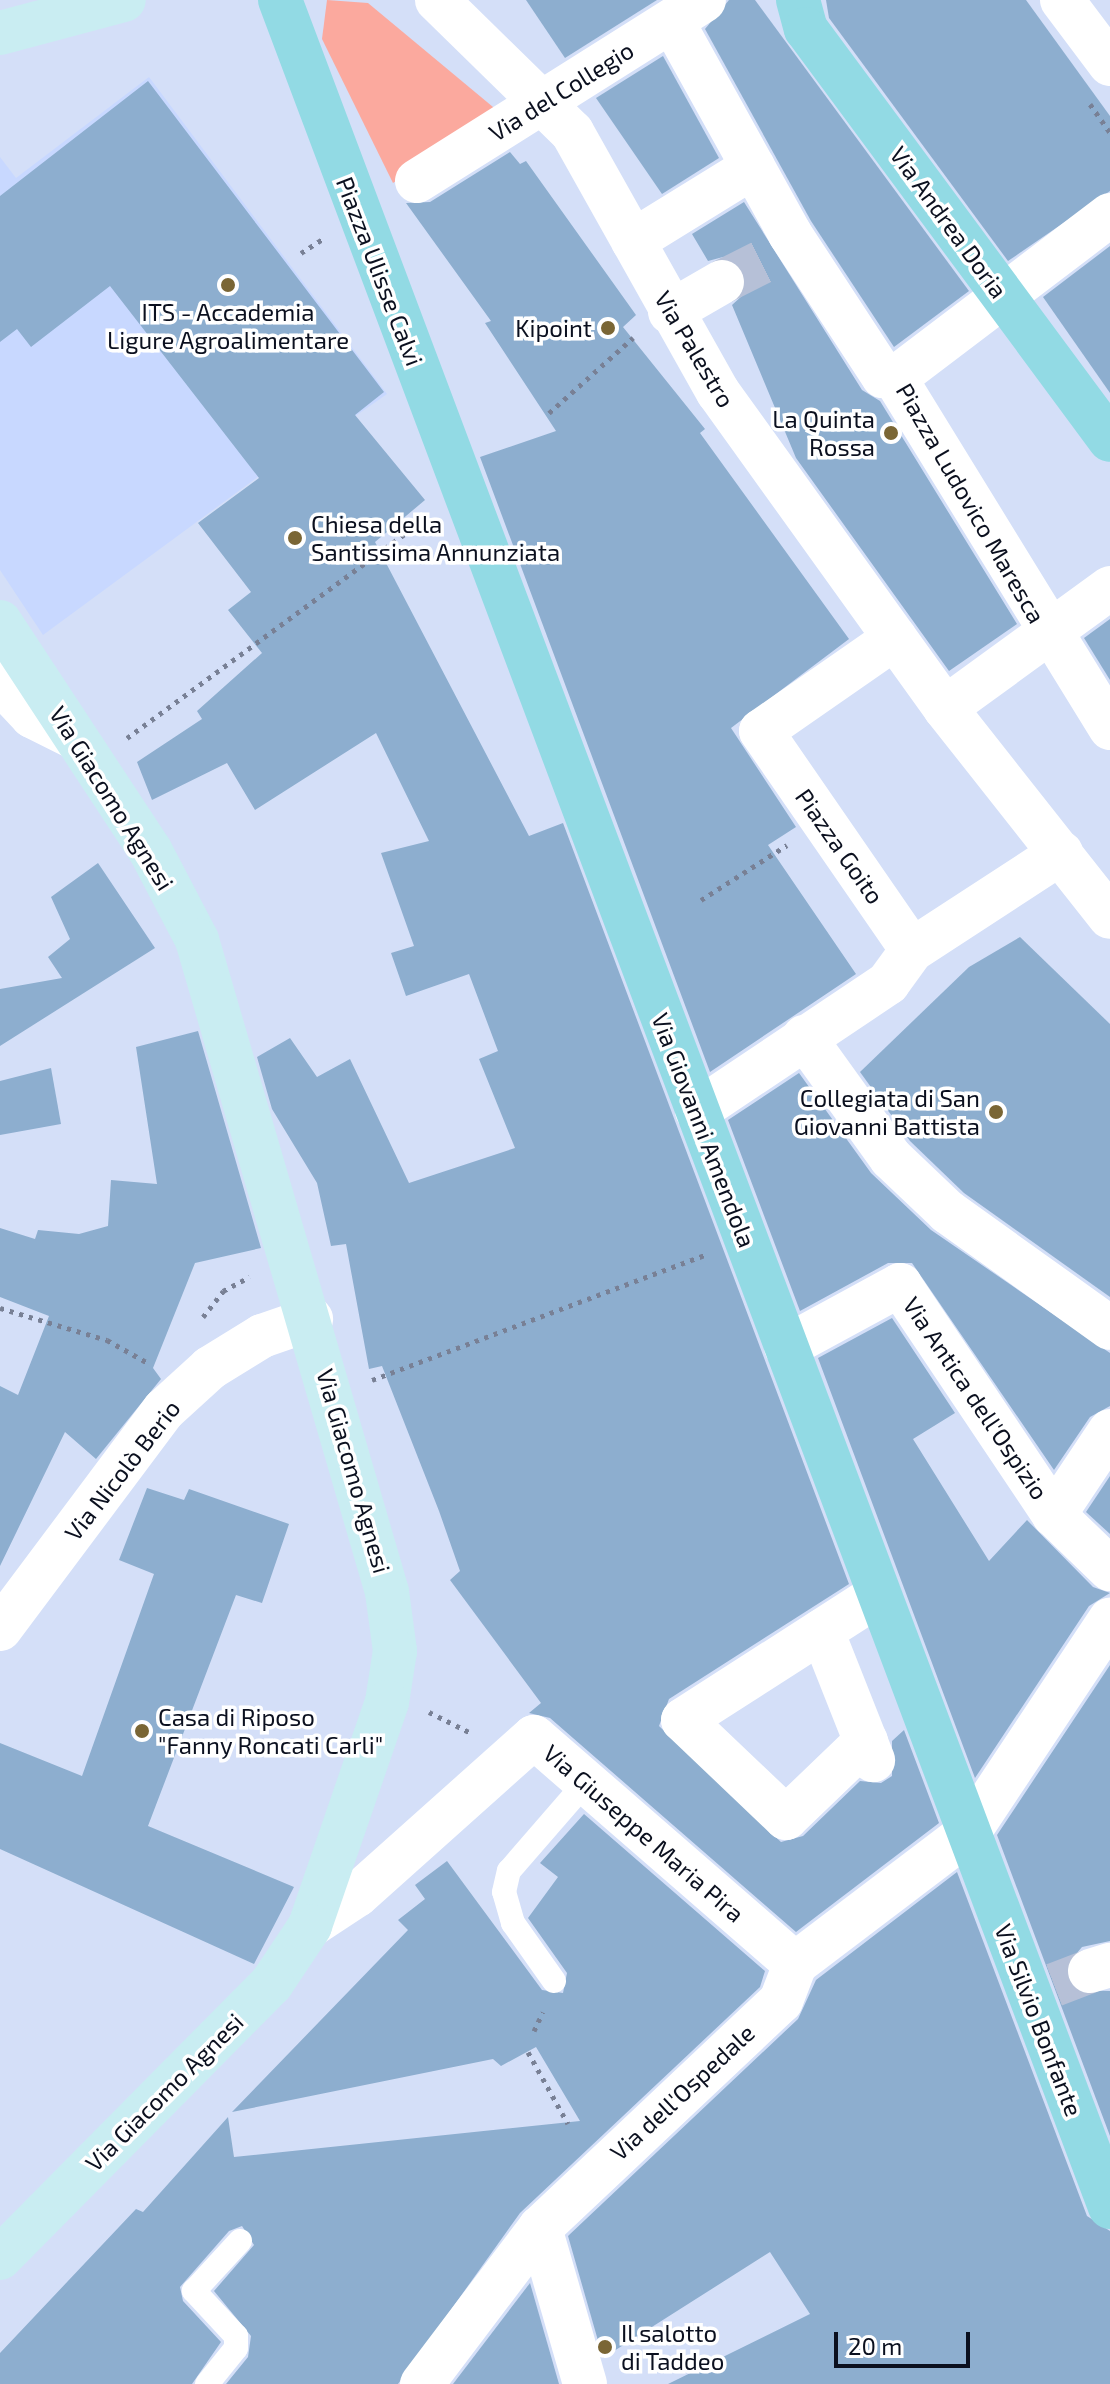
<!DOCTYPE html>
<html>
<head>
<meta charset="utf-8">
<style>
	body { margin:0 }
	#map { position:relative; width:1110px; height:2384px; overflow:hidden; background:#d4dff8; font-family:"Exo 2",sans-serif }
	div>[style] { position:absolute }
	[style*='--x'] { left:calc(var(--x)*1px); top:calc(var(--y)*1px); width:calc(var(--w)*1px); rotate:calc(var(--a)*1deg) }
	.built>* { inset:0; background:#c8d8ff }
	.green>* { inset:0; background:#fba99e }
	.building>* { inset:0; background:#8daecf }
	.street-tunnel>* { height:44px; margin-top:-22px; transform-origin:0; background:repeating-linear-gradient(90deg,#b6c0d7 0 44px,transparent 0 66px) }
	.path>* { height:5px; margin-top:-2.5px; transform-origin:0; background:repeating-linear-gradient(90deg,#788095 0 4px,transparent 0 10px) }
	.lane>* { height:24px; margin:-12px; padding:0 12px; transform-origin:12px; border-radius:12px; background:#fff }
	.street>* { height:44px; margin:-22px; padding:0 22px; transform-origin:22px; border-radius:22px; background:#fff }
	.secondary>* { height:44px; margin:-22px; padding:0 22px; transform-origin:22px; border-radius:22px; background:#c9edf2 }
	.primary>* { height:44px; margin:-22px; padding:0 22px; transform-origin:22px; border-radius:22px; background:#92dae4 }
	.dots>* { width:22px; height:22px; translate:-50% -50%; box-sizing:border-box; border:4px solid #fff; border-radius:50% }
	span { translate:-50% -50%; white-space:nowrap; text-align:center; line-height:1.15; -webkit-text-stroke:7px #fff; paint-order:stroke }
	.street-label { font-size:24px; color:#0b101f }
	.poi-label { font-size:24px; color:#0b101f }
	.right { translate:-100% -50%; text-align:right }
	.left { translate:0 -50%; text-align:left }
	.scale { position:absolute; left:834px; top:2332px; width:136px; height:36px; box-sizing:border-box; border:4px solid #0b101f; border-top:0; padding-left:10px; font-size:24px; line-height:28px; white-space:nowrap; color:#0b101f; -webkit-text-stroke:6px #fff; paint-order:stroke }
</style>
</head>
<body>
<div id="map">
	<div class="built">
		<i style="clip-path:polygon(149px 77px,387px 394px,308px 449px,289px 454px,43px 635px,0 570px,0 157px,16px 178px)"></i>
	</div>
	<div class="green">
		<i style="clip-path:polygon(327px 0,368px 3px,499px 112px,393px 183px,322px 39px)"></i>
	</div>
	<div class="building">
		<i style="clip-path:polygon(526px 0,657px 0,565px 58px)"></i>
		<i style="clip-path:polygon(729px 0,755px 0,969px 291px,894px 347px,811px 221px,705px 29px)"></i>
		<i style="clip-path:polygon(826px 0,1026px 0,1110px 116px,1110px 191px,1008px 261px,829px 18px)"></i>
		<i style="clip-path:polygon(663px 56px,719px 158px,662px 194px,596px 98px)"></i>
		<i style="clip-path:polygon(148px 81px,384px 392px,355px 415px,425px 500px,375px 542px,529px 836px,563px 823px,849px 1584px,669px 1699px,659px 1726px,781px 1842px,803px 1836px,860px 1781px,881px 1783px,892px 1776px,892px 1741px,904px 1730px,939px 1823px,796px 1932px,550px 1718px,529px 1713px,541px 1703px,450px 1580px,460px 1571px,439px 1511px,382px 1366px,369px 1369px,346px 1244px,331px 1246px,317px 1183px,272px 1109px,257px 1057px,290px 1038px,317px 1077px,350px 1059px,409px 1183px,515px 1148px,479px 1059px,498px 1051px,469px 974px,406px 996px,391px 953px,414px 946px,381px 853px,429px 841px,376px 733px,255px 810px,227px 763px,152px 800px,137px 762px,202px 719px,197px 711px,262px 653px,228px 610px,251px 592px,198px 523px,259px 478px,110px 286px,31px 347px,17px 329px,0 342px,0 196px)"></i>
		<i style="clip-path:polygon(510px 152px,520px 164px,526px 161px,636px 315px,623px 327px,705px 429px,700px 433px,849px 639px,731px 728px,796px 827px,768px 845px,856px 974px,710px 1072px,480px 457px,556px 431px,485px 323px,491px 321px,406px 203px,430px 202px)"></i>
		<i style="clip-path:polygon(744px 202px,862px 390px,880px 401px,1017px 624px,949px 671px,796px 458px,732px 305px,744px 294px,743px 269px,723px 257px,708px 261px,692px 234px)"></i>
		<i style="clip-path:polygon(1110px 246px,1110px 393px,1043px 297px)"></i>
		<i style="clip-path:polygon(1110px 619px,1110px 680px,1084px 638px)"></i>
		<i style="clip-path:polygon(98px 863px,155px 948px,0 1046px,0 989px,62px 978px,48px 957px,70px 939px,51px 897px)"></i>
		<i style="clip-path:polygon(1020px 937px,1110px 1024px,1110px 1297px,964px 1193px,910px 1141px,860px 1072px,969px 967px)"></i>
		<i style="clip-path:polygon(198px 1031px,261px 1248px,195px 1263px,153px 1368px,161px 1379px,96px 1459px,65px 1432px,0 1566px,0 1386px,18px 1395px,49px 1316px,0 1297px,0 1228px,35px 1239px,38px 1230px,79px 1234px,108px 1226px,111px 1180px,157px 1184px,136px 1047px)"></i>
		<i style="clip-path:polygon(51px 1068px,61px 1124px,0 1135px,0 1081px)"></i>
		<i style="clip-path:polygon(799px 1073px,871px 1173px,931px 1230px,1110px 1353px,1110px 1406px,1090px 1417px,1054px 1470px,912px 1263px,888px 1263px,800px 1311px,728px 1120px)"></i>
		<i style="clip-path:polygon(892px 1318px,955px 1413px,913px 1439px,989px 1561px,1027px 1520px,1093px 1587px,1110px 1593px,1089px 1606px,975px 1778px,818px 1358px)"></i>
		<i style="clip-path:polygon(1110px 1476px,1110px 1534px,1086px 1512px)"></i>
		<i style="clip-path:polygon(147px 1488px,184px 1500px,189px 1489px,289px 1524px,262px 1603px,236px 1595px,148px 1826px,294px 1887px,254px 1964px,0 1849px,0 1743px,82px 1776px,154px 1574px,119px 1560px)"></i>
		<i style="clip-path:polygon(1110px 1665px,1110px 1941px,1082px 1947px,1066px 1966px,1073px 1990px,1110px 1991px,1110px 2136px,997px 1835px)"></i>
		<i style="clip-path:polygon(584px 1814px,765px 1971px,760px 1987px,520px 2213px,398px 2384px,226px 2384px,248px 2357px,251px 2336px,214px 2291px,254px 2245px,242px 2226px,229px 2231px,180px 2287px,183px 2301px,221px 2342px,192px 2384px,0 2384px,0 2353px,136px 2209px,143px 2212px,228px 2117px,234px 2157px,580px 2121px,536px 2047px,501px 2066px,493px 2059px,232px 2112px,408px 1930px,398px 1920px,425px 1899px,415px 1885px,447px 1861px,542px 1990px,563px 1993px,567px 1973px,528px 1918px,558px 1877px,540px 1863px)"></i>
		<i style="clip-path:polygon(957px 1872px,1087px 2216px,1110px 2231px,1110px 2384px,668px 2384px,810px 2314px,770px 2252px,603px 2358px,568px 2236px,798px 2019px,816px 1980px)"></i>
		<i style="clip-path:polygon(530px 2283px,559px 2384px,453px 2384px)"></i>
	</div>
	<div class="street-tunnel">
		<i style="--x:722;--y:282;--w:60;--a:-26.6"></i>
		<i style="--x:1054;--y:1985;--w:39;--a:-21"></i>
	</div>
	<div class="path">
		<i style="--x:1090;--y:104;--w:35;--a:55"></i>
		<i style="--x:301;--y:253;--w:27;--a:-33"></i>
		<i style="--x:549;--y:413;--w:113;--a:-41.8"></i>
		<i style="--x:127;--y:738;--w:358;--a:-36.3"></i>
		<i style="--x:701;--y:900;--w:102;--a:-32.6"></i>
		<i style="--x:0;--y:1308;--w:112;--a:16.7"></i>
		<i style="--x:107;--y:1340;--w:47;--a:29.3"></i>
		<i style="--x:203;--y:1317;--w:33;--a:-52"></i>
		<i style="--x:223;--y:1291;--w:30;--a:-28"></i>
		<i style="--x:372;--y:1380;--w:358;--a:-20.6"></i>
		<i style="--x:429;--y:1712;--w:47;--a:26.6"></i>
		<i style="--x:534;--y:2031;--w:21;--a:-65"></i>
		<i style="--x:528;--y:2052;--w:82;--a:60.9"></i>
	</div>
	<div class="lane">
		<i style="--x:554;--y:1981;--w:71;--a:-125.3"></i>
		<i style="--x:513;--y:1923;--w:32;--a:-106"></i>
		<i style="--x:504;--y:1892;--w:22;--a:-77"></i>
		<i style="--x:509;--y:1871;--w:118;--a:-49.1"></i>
		<i style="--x:207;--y:2384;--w:46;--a:-51.1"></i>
		<i style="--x:236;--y:2348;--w:12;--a:-90"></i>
		<i style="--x:236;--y:2336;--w:62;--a:-133"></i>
		<i style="--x:194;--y:2291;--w:68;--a:-47.4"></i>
	</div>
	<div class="street">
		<i style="--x:437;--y:0;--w:189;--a:44.4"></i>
		<i style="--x:572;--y:132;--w:298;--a:60.7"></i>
		<i style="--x:718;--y:392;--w:389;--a:54.3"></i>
		<i style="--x:945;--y:708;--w:266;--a:51.7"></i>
		<i style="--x:1062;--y:0;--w:80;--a:53.1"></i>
		<i style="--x:672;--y:21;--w:244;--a:61"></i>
		<i style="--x:790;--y:234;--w:170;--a:56.8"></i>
		<i style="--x:883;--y:376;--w:12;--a:9"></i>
		<i style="--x:417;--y:181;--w:339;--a:-32.2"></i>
		<i style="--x:1110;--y:215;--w:270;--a:142.8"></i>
		<i style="--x:895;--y:378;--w:411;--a:58.4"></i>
		<i style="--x:633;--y:241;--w:141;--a:-31.7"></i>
		<i style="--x:670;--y:312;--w:60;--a:-30"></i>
		<i style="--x:895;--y:638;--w:163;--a:145.2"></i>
		<i style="--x:761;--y:731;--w:266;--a:55.4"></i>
		<i style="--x:912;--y:950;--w:178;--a:-33.1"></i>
		<i style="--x:0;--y:682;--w:47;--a:46.7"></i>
		<i style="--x:32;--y:716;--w:47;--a:26.6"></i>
		<i style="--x:945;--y:708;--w:204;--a:-36"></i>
		<i style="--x:804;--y:1037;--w:149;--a:54.3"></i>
		<i style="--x:891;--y:1158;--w:79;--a:43.5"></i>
		<i style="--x:948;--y:1212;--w:199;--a:35.6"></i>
		<i style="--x:697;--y:1111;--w:230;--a:-33.8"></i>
		<i style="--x:888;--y:983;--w:41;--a:-54"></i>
		<i style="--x:786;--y:1347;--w:130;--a:-28.5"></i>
		<i style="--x:900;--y:1285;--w:277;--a:56.2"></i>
		<i style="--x:1054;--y:1515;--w:78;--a:44"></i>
		<i style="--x:1054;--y:1515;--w:101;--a:-56.3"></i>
		<i style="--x:0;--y:1629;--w:274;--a:-53.2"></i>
		<i style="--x:164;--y:1410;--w:62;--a:-42.4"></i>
		<i style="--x:210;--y:1368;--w:61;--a:-31.6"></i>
		<i style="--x:262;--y:1336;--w:52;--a:-19.1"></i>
		<i style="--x:822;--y:1631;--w:139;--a:68.4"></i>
		<i style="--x:866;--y:1741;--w:111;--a:136.1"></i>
		<i style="--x:786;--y:1818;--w:142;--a:-136.4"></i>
		<i style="--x:683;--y:1720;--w:233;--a:-32.7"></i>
		<i style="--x:310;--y:1926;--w:56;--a:-33.4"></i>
		<i style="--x:357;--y:1895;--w:237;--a:-41.8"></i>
		<i style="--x:534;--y:1737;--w:346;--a:41"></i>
		<i style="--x:1090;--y:1971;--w:21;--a:-17"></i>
		<i style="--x:540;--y:2228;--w:162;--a:73.9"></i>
		<i style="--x:422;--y:2384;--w:196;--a:-52.9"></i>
		<i style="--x:540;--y:2228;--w:331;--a:-43.3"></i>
		<i style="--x:781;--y:2001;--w:40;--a:-69"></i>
		<i style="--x:795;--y:1964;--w:218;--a:-37.2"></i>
		<i style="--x:969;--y:1832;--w:255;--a:-56.4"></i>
	</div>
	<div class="secondary">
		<i style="--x:0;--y:33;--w:128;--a:-14.9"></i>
		<i style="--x:0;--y:622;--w:273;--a:56.7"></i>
		<i style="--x:150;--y:850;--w:102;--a:62.4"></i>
		<i style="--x:197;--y:940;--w:679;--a:73.75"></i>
		<i style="--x:387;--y:1592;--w:60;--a:82.3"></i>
		<i style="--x:395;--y:1651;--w:52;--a:98.9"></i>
		<i style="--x:387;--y:1702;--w:237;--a:109"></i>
		<i style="--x:310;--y:1926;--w:69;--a:123.7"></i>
		<i style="--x:272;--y:1983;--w:387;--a:134.7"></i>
	</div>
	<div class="primary">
		<i style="--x:280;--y:0;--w:2358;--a:69.39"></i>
		<i style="--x:798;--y:0;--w:30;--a:75"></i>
		<i style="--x:806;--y:29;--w:511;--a:53.51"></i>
	</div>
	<div class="dots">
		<i style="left:228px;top:285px;background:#7a6635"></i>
		<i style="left:608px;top:328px;background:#7a6635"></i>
		<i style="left:891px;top:433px;background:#7a6635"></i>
		<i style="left:295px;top:538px;background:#7a6635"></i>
		<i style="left:996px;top:1112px;background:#7a6635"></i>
		<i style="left:142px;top:1731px;background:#7a6635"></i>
		<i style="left:605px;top:2347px;background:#7a6635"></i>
	</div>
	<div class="street-label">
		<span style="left:561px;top:91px;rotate:-32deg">Via del Collegio</span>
		<span style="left:949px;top:222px;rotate:54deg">Via Andrea Doria</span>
		<span style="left:380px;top:271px;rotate:69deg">Piazza Ulisse Calvi</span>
		<span style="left:695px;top:349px;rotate:59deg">Via Palestro</span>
		<span style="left:971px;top:503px;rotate:60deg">Piazza Ludovico Maresca</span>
		<span style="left:112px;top:798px;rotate:58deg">Via Giacomo Agnesi</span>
		<span style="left:840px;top:846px;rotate:55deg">Piazza Goito</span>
		<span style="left:704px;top:1130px;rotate:69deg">Via Giovanni Amendola</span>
		<span style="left:976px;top:1398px;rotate:56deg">Via Antica dell'Ospizio</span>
		<span style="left:122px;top:1470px;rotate:-52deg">Via Nicolò Berio</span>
		<span style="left:354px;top:1471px;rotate:74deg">Via Giacomo Agnesi</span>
		<span style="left:644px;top:1833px;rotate:41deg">Via Giuseppe Maria Pira</span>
		<span style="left:1039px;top:2020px;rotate:69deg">Via Silvio Bonfante</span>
		<span style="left:164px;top:2092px;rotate:-45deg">Via Giacomo Agnesi</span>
		<span style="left:682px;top:2092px;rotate:-43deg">Via dell'Ospedale</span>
	</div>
	<div class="poi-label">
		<span style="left:228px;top:326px">ITS - Accademia<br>Ligure Agroalimentare</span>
		<span class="right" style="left:592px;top:328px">Kipoint</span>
		<span class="right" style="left:875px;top:433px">La Quinta<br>Rossa</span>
		<span class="left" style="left:311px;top:538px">Chiesa della<br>Santissima Annunziata</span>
		<span class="right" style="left:980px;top:1112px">Collegiata di San<br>Giovanni Battista</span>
		<span class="left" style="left:158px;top:1731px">Casa di Riposo<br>"Fanny Roncati Carli"</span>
		<span class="left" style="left:621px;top:2347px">Il salotto<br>di Taddeo</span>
	</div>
	<div class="scale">20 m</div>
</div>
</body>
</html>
